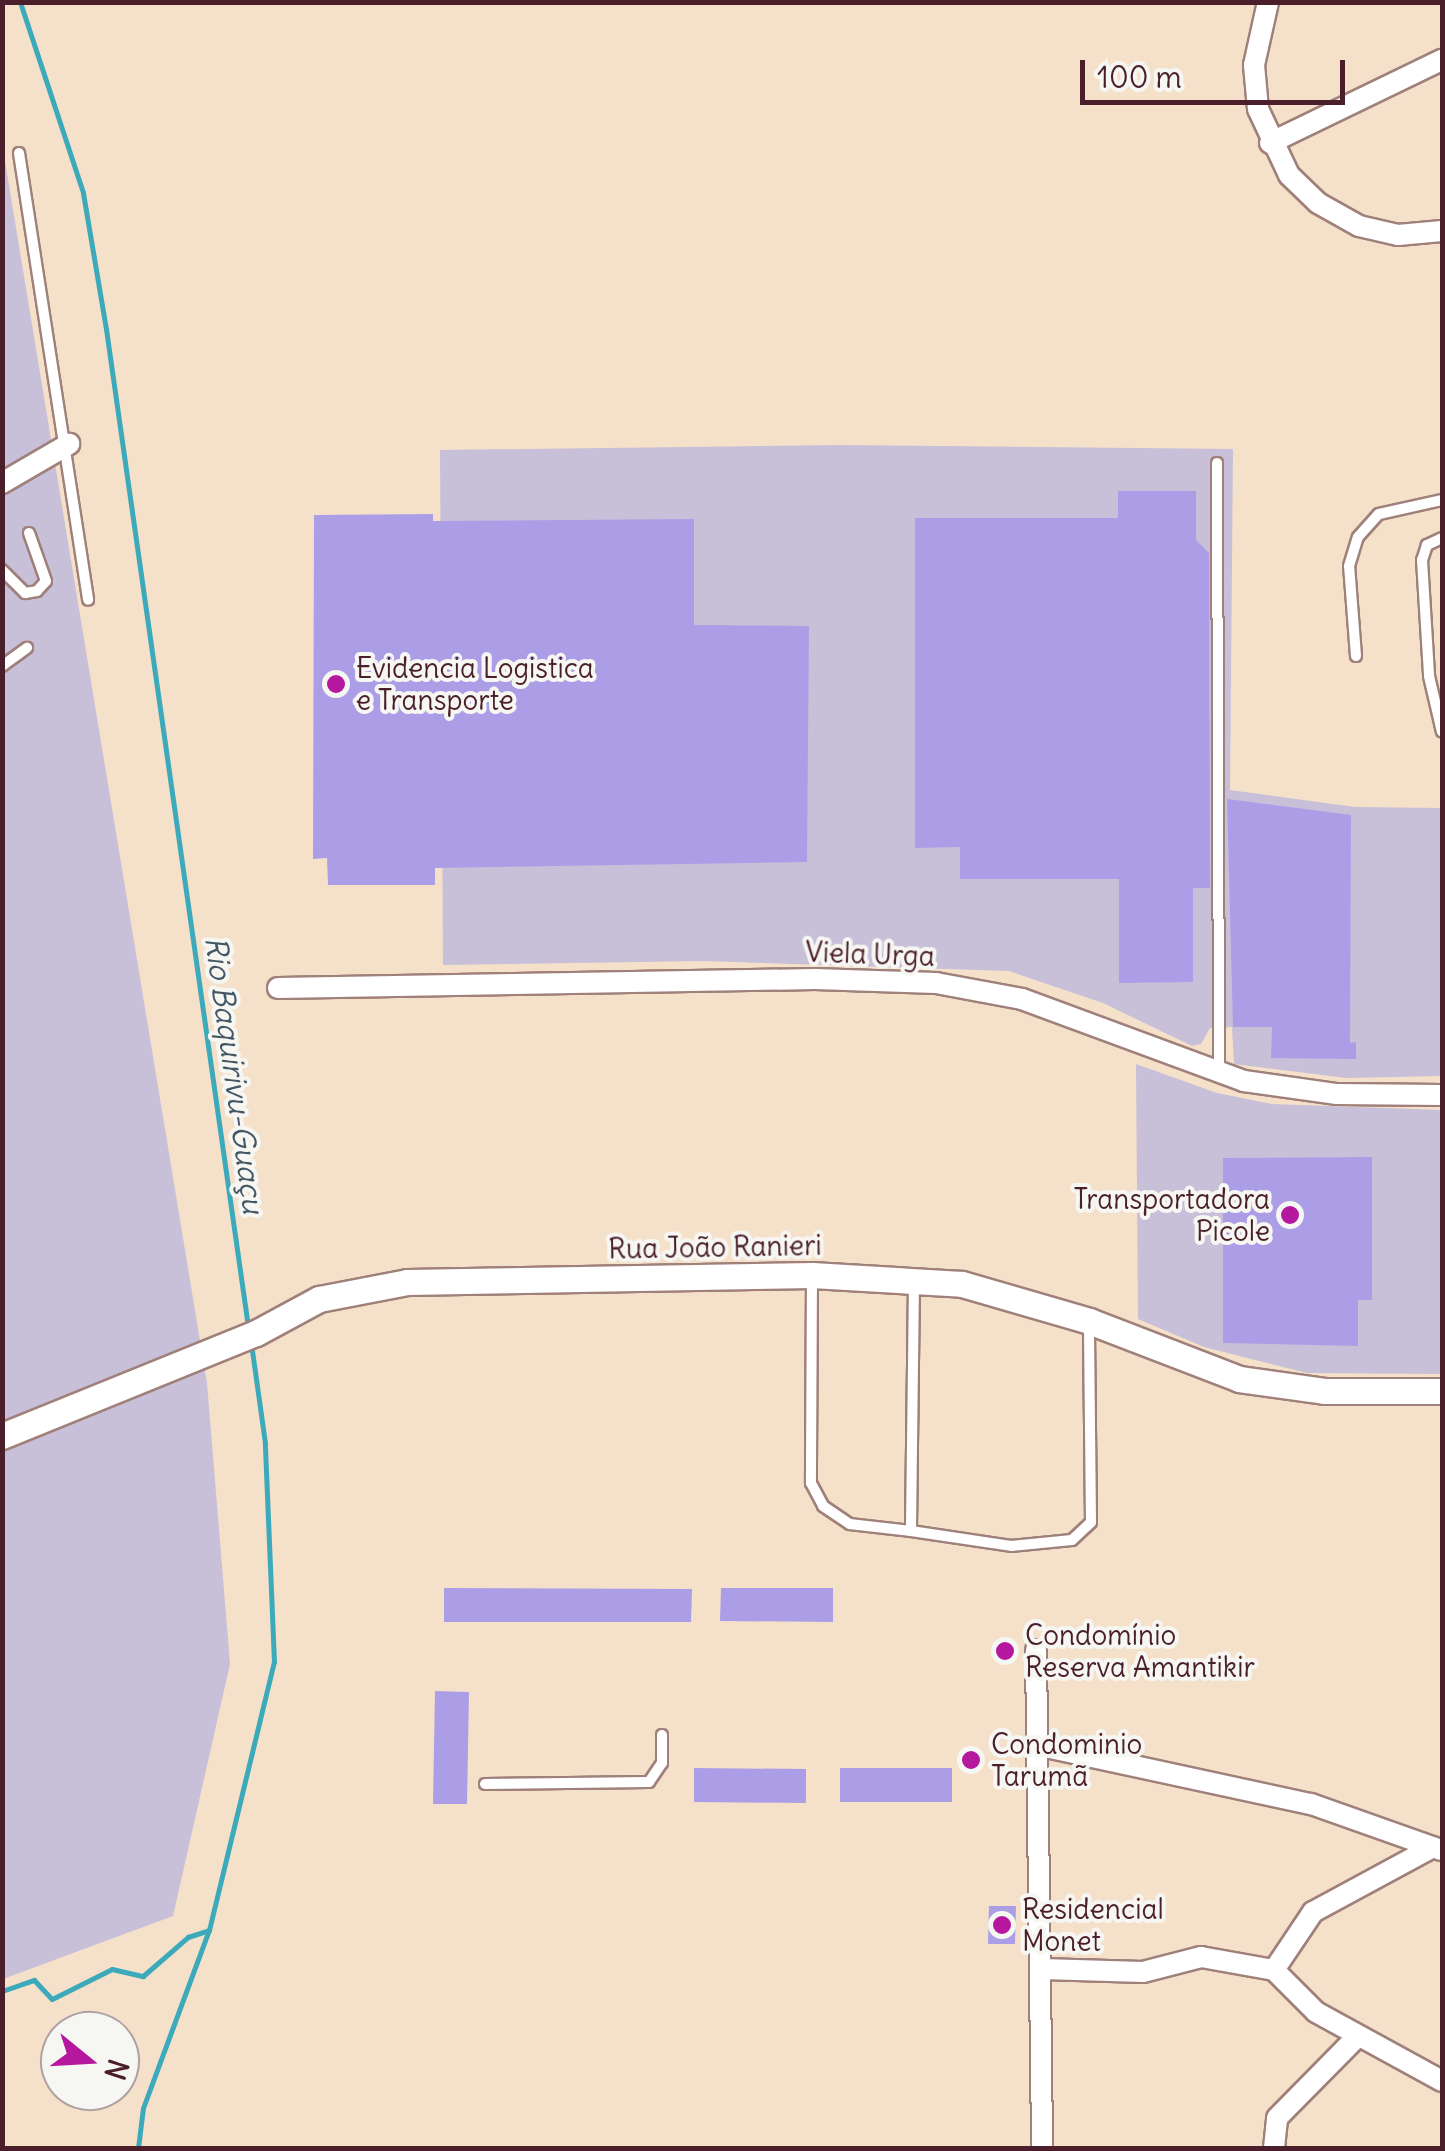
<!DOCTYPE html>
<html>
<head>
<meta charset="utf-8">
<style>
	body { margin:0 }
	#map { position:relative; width:1445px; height:2151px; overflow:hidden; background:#f5e1ca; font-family:Delius,sans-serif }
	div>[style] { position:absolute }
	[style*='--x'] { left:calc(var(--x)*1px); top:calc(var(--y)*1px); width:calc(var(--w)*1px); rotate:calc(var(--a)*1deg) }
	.industrial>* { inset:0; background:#c8bfd8 }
	.stream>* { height:5px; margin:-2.5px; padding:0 2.5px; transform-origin:2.5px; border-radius:2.5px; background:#3caaba }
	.building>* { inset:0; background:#ac9ee6 }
	.roads { filter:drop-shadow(2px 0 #a0807a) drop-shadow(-2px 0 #a0807a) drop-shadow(0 2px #a0807a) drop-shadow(0 -2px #a0807a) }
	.service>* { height:10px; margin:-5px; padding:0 5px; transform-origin:5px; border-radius:5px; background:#fff }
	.minor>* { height:20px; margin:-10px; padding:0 10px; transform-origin:10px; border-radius:10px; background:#fff }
	.tertiary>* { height:25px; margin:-12.5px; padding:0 12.5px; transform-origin:12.5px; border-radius:12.5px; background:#fff }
	.dots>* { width:28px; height:28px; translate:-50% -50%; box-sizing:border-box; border:5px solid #f6f6f2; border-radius:50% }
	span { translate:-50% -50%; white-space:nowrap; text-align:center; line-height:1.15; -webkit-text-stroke:8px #f6f6f2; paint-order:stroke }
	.poi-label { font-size:28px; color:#4a1f2b }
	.left { translate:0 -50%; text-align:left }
	.right { translate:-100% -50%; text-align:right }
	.street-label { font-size:28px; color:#4a1f2b }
	.water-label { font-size:30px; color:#445764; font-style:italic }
	.frame { position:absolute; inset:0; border:5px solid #4a1f2b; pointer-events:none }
	.north { position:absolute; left:40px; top:2011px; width:100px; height:100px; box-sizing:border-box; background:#f6f6f2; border:2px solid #b1a0a2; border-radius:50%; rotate:108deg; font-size:28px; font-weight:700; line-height:40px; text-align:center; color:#4a1f2b }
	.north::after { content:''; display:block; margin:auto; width:35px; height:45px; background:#b5179e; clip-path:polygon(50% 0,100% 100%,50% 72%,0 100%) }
	.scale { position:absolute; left:1080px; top:60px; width:265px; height:45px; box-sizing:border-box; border:5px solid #4a1f2b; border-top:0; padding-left:12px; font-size:30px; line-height:35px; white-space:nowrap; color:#4a1f2b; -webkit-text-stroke:8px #f6f6f2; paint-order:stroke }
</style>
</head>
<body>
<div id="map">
	<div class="industrial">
		<i style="clip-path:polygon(2px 143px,207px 1383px,230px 1664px,173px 1916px,3px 1979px)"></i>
		<i style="clip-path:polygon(839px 445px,1233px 449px,1230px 790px,1355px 807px,1442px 808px,1442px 1076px,1346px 1078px,1234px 1064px,1232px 1027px,1210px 1028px,1201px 1044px,1192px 1046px,1103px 1003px,1009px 971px,705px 961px,443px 965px,440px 450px)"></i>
		<i style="clip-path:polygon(1136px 1064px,1217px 1093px,1272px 1104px,1442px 1110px,1442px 1374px,1307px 1373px,1204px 1347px,1138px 1319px)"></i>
	</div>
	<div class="stream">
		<i style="--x:20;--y:2;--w:201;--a:71.7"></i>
		<i style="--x:83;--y:193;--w:138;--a:80.4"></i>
		<i style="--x:106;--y:329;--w:1008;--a:81.9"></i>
		<i style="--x:2;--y:1991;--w:34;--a:-19"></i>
		<i style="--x:34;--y:1980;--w:26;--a:47"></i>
		<i style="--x:52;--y:1999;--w:67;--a:-26.6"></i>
		<i style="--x:112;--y:1969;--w:32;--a:13"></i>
		<i style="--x:143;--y:1976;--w:60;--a:-40.9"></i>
		<i style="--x:188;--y:1937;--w:22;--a:-18"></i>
		<i style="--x:138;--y:2148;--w:40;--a:-82.9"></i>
		<i style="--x:143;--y:2108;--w:190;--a:-69.7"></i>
		<i style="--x:209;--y:1930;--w:276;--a:-76.4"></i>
		<i style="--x:274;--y:1662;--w:219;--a:-92.4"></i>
		<i style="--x:265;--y:1443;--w:101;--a:-98"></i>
	</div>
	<div class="building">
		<i style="clip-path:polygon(1118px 491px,1196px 491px,1196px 540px,1209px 553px,1210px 888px,1193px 888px,1193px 982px,1119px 983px,1119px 879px,960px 879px,960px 847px,915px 848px,915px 518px,1118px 518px)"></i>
		<i style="clip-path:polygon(433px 514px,433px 521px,694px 519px,694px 625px,809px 626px,807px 862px,435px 868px,435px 885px,328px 885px,327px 858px,313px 859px,314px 515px)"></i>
		<i style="clip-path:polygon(1227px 799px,1351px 815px,1350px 1043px,1356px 1042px,1356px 1059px,1271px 1058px,1272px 1027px,1233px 1027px)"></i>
		<i style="clip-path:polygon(1372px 1157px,1372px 1300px,1358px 1300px,1358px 1346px,1223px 1343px,1223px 1158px)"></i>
		<i style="clip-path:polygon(444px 1588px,692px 1589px,691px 1622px,444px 1622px)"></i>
		<i style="clip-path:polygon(721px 1588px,833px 1588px,833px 1622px,720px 1621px)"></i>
		<i style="clip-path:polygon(435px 1691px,469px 1692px,467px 1804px,433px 1804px)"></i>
		<i style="clip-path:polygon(694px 1768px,806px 1769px,806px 1803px,694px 1802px)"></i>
		<i style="clip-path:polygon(840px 1768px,952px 1768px,952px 1802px,840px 1802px)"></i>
		<i style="clip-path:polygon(989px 1906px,1016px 1906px,1015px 1944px,988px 1944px)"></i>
	</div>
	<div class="roads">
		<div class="service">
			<i style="--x:19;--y:153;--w:452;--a:81.2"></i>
			<i style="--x:1217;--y:463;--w:610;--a:89.81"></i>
			<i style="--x:1442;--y:538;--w:17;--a:155"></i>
			<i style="--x:1427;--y:545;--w:16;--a:108"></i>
			<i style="--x:1422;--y:560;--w:116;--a:86.5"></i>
			<i style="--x:1429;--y:676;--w:57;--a:76.9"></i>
			<i style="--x:2;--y:570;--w:33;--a:45"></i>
			<i style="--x:25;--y:593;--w:12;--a:-9"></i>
			<i style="--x:37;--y:591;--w:13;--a:-48"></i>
			<i style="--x:46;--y:581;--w:51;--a:-109.5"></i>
			<i style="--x:1356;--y:656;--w:90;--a:-94.4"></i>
			<i style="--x:1349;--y:566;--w:30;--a:-73"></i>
			<i style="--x:1358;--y:537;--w:31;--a:-48"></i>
			<i style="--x:1379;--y:514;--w:65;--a:-12.5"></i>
			<i style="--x:2;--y:666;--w:31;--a:-36"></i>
			<i style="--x:812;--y:1276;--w:207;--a:90.3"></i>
			<i style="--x:811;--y:1483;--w:26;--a:62"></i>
			<i style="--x:823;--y:1506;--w:32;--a:34"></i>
			<i style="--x:850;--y:1524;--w:61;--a:6.5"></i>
			<i style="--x:914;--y:1282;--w:249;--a:90.7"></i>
			<i style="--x:911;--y:1531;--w:101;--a:8.5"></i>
			<i style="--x:1011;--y:1546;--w:61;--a:-5.6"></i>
			<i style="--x:1072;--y:1540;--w:26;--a:-43"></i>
			<i style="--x:1091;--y:1522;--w:200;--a:-90.6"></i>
			<i style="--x:485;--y:1784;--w:164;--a:-0.7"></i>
			<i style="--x:649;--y:1782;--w:23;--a:-56"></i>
			<i style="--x:662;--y:1763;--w:28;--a:-90"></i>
		</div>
		<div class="minor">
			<i style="--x:1268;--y:2;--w:65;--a:102.5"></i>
			<i style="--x:1254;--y:65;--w:44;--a:84.8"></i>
			<i style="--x:1258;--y:109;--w:73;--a:64.8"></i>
			<i style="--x:1289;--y:175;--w:40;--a:44"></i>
			<i style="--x:1318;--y:203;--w:47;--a:29.3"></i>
			<i style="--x:1359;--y:226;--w:40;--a:13"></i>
			<i style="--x:1398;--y:235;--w:44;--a:-5.2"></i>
			<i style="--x:1270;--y:143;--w:191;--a:-25.8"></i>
			<i style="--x:2;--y:483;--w:78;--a:-30.2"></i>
			<i style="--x:278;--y:988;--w:537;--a:-0.96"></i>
			<i style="--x:815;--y:979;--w:121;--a:1.9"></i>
			<i style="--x:936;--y:983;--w:87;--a:10.5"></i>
			<i style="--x:1022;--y:999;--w:237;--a:20.3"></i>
			<i style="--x:1244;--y:1081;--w:94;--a:8"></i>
			<i style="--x:1337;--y:1094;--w:105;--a:0.5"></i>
			<i style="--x:1036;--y:1650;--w:498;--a:89.3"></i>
			<i style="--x:1037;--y:1745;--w:280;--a:12.2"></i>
			<i style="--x:1311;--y:1804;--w:138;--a:19.5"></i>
			<i style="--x:1042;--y:1969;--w:101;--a:1.7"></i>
			<i style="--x:1143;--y:1972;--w:60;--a:-14.5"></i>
			<i style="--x:1201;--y:1957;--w:74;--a:10.1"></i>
			<i style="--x:1274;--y:1970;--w:70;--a:-56.1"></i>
			<i style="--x:1313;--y:1912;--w:136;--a:-28.4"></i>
			<i style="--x:1274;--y:1970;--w:59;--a:45"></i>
			<i style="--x:1316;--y:2012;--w:144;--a:28.7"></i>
			<i style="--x:1274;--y:2148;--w:30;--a:-84"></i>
			<i style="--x:1277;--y:2118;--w:115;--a:-45.4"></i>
		</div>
		<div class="tertiary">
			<i style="--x:2;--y:1436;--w:274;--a:-22.1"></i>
			<i style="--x:256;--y:1333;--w:72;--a:-28.4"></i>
			<i style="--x:319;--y:1299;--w:90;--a:-10.9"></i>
			<i style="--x:407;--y:1282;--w:405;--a:-1"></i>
			<i style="--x:812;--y:1275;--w:150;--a:3.4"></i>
			<i style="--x:962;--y:1284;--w:132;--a:16.2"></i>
			<i style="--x:1089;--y:1321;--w:161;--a:21.1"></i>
			<i style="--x:1239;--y:1379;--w:86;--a:8"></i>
			<i style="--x:1324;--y:1391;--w:118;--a:0"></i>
		</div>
	</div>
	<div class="dots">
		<i style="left:336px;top:684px;background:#b5179e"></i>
		<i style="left:1290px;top:1215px;background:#b5179e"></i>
		<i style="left:1005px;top:1651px;background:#b5179e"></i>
		<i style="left:971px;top:1760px;background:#b5179e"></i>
		<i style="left:1002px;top:1925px;background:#b5179e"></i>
	</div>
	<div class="poi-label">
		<span class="left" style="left:356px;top:684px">Evidencia Logistica<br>e Transporte</span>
		<span class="right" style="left:1270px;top:1215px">Transportadora<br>Picole</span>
		<span class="left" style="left:1025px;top:1651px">Condomínio<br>Reserva Amantikir</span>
		<span class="left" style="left:991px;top:1760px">Condominio<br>Tarumã</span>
		<span class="left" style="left:1022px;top:1925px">Residencial<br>Monet</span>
	</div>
	<div class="street-label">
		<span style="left:870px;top:954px;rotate:2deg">Viela Urga</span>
		<span style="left:715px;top:1247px;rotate:-1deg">Rua João Ranieri</span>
	</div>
	<div class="water-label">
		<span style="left:235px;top:1075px;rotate:82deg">Rio Baquirivu-Guaçu</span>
	</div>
	<div class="frame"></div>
	<div class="north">N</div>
	<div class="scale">100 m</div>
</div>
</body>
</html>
